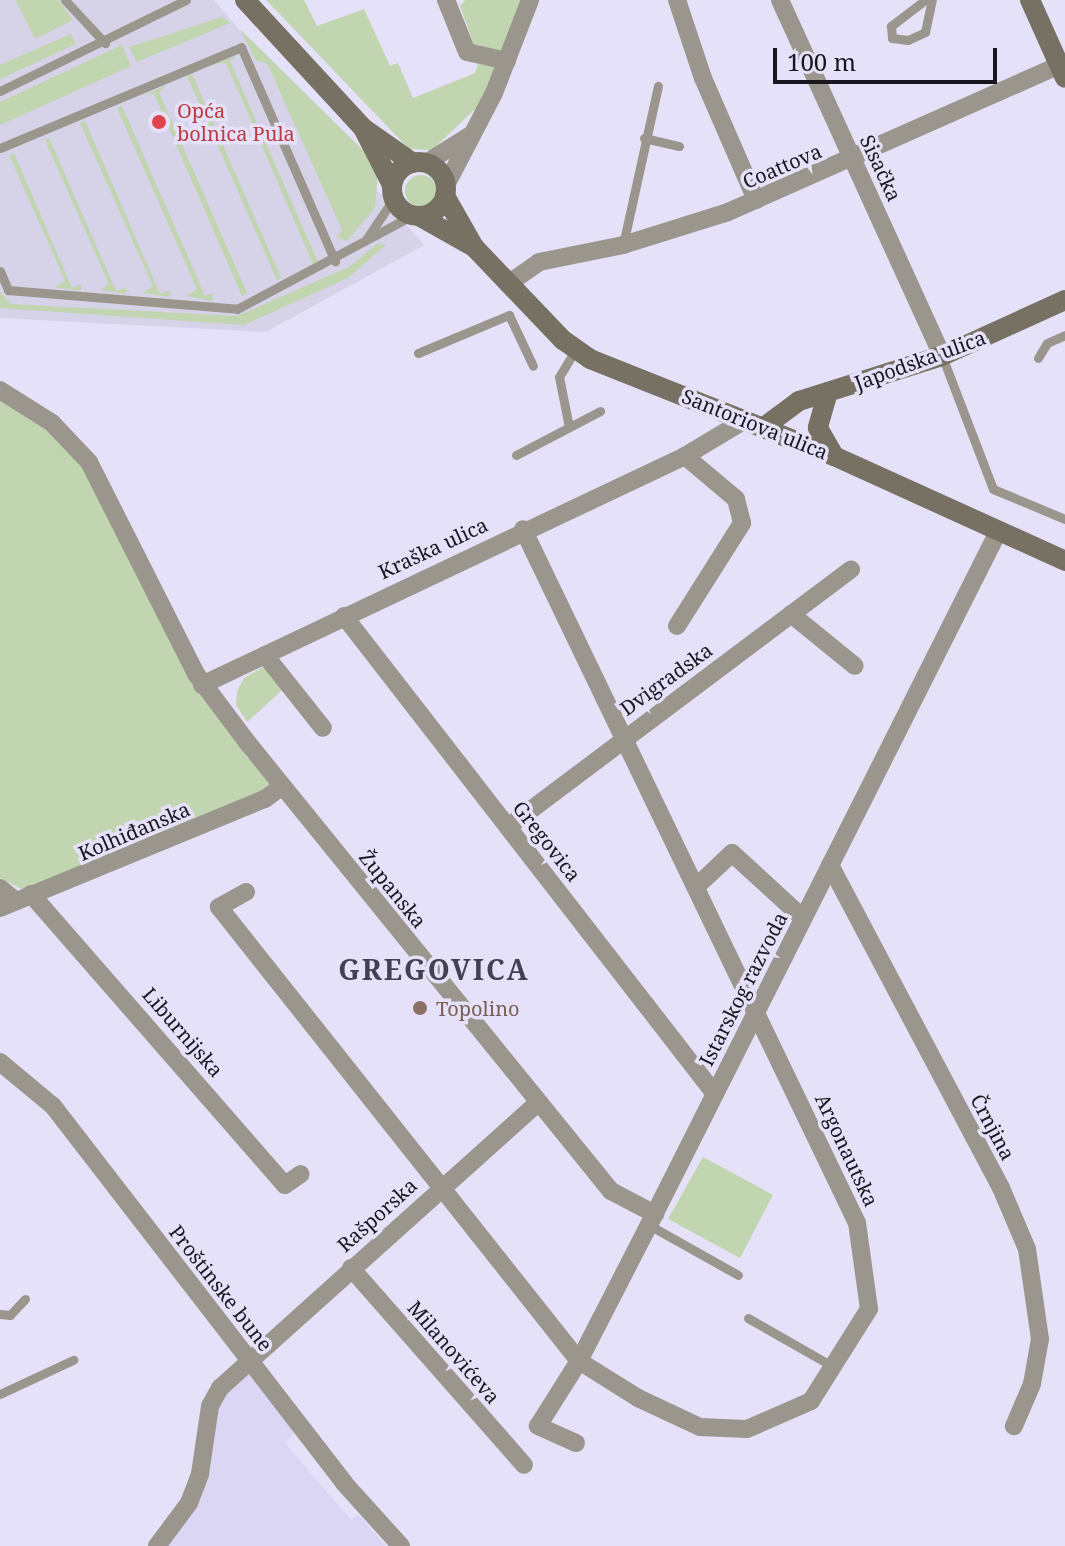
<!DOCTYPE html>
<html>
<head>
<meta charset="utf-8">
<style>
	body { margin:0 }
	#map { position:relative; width:1065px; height:1546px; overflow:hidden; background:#e5e1f8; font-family:"Noto Serif",serif }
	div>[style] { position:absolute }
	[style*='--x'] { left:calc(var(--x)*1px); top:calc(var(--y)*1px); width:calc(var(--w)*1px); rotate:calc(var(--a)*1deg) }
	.built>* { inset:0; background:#dbd6f4 }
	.medical>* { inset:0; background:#d6d3e9 }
	.green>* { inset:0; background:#c1d5b0 }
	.round { border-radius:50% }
	.lane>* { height:9px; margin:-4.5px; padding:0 4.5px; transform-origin:4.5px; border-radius:4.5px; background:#9a968d }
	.street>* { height:18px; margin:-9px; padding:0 9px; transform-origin:9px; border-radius:9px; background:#9a968d }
	.secondary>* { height:20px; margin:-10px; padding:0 10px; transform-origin:10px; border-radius:10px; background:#767163 }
	.secondary>.ring { margin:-10px; padding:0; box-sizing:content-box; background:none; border:20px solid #767163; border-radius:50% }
	.dots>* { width:22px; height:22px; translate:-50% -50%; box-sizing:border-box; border:4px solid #e5e1f8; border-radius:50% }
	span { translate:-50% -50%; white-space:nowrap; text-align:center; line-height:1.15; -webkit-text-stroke:7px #e5e1f8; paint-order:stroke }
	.health-label { font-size:20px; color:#be3a42 }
	.left { translate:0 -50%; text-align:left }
	.street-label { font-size:20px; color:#18161e }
	.education-label { font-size:20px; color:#785e54 }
	.district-label { font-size:28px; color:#434052; font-weight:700; letter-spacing:2px }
	.scale { position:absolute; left:773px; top:48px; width:224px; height:36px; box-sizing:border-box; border:4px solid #18161e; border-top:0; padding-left:10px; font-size:24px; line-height:28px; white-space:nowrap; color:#18161e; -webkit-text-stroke:6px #e5e1f8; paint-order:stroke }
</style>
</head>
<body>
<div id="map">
	<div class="built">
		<i style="clip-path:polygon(245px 1369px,295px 1432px,285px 1443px,351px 1520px,358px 1514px,386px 1546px,159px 1546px,191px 1503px,212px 1406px)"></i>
	</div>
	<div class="medical">
		<i style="clip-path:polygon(0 0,214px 0,424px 245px,266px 332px,0 318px)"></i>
	</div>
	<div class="green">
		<i style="clip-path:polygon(15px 0,59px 0,73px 20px,35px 39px)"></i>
		<i style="clip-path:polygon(266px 0,304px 0,317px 26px,364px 9px,390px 66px,398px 63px,413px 98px,475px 73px,478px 64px,502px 68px,493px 92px,432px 150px,409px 149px)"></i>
		<i style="clip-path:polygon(465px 0,528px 0,506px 59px,477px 53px,460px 6px)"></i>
		<i style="clip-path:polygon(222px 17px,230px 23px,137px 62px,129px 47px)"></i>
		<i style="clip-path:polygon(240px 29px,371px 158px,378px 174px,375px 208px,347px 241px,336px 237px,342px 230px,267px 63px,256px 61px)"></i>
		<i style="clip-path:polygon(70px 34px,76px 44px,0 79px,0 65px)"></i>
		<i style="clip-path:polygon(122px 45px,131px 66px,0 125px,0 102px)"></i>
		<i style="clip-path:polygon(238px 55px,230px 61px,261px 132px,272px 130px,263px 137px,318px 262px,313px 264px,259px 139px,248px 140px,257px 134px,226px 63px,215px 64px)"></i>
		<i style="clip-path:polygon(192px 74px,281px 278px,277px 280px,187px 76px)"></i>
		<i style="clip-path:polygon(166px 85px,159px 92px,247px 293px,242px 296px,154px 94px,143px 96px)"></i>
		<i style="clip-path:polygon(122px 106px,205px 296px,213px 293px,212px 301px,186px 296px,197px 289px,117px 108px)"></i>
		<i style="clip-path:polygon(85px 121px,160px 294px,170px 290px,169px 297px,143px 293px,153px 286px,80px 123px)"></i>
		<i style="clip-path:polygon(49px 138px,116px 291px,127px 287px,126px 294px,100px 290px,109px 284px,45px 140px)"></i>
		<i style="clip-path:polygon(14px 153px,72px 288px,81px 284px,81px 291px,55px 287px,65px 280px,9px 155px)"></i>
		<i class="round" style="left:405px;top:175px;width:32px;height:32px"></i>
		<i style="clip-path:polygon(377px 244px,386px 245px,348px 278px,244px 325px,0 308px,0 292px,11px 304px,237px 316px,349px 267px)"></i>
		<i style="clip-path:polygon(0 390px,89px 462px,202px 685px,248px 759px,258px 756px,282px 786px,31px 894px,0 878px)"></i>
		<i style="clip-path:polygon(271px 662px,290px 683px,247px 722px,236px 705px,237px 691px,244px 678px)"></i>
		<i style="clip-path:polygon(703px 1157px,773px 1195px,740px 1258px,668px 1219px)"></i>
	</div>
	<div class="lane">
		<i style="--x:65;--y:0;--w:59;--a:47.1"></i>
		<i style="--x:925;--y:0;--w:43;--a:142.6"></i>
		<i style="--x:891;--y:26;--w:12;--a:85"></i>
		<i style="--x:892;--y:38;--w:16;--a:7"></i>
		<i style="--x:908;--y:40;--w:19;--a:-25"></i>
		<i style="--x:925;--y:32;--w:33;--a:-78"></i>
		<i style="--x:0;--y:91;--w:207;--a:-26.1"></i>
		<i style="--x:644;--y:138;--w:36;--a:13"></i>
		<i style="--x:0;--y:148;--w:261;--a:-22.7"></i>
		<i style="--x:241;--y:47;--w:234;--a:66.3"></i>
		<i style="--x:367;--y:238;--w:48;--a:-56"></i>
		<i style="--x:623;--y:245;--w:163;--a:-77.6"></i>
		<i style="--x:0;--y:271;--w:21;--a:67"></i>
		<i style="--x:8;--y:290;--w:230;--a:4.7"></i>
		<i style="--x:237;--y:309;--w:200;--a:-28.1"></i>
		<i style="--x:418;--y:353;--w:99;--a:-22.7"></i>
		<i style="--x:509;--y:315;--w:56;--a:64.8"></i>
		<i style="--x:942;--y:356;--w:142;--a:69"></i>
		<i style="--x:993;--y:489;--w:78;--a:22.6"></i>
		<i style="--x:1038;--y:358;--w:17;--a:-59"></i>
		<i style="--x:1047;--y:343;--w:20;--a:-24"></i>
		<i style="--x:569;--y:427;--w:51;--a:-101.3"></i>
		<i style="--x:559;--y:377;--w:31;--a:-59"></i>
		<i style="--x:516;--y:455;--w:95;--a:-27.6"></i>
		<i style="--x:649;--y:1225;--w:102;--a:29.3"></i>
		<i style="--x:0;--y:1314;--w:10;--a:6"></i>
		<i style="--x:10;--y:1315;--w:22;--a:-47"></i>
		<i style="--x:748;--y:1318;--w:99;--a:29.7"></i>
		<i style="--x:0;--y:1394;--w:81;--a:-25"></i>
	</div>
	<div class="street">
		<i style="--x:446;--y:0;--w:56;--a:68"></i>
		<i style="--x:467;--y:52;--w:41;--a:12.7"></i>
		<i style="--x:677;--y:0;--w:82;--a:71.6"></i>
		<i style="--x:703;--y:78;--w:133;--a:66.5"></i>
		<i style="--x:780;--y:0;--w:391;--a:65.5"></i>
		<i style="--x:426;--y:163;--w:51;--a:-32.1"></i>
		<i style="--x:445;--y:187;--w:106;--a:-62.5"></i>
		<i style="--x:494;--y:93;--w:100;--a:-68.8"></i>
		<i style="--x:508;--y:284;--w:38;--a:-35"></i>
		<i style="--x:539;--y:262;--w:86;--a:-11.4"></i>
		<i style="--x:623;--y:245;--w:110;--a:-17.4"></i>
		<i style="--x:728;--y:212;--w:368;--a:-23.9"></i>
		<i style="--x:0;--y:390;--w:62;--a:32.4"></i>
		<i style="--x:52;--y:423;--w:54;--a:46.5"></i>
		<i style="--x:89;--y:462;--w:237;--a:63.2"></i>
		<i style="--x:196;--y:674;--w:85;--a:53.1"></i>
		<i style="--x:247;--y:742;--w:578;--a:50.97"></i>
		<i style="--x:611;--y:1191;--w:50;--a:27.6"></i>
		<i style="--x:791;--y:614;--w:82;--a:39.1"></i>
		<i style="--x:344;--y:616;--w:605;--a:52.18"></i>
		<i style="--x:677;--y:626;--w:122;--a:-57.7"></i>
		<i style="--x:742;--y:523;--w:25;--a:-104"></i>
		<i style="--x:736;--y:499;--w:67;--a:-139.9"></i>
		<i style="--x:265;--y:655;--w:93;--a:51.5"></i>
		<i style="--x:202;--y:685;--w:535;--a:-25.37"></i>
		<i style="--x:685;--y:456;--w:70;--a:-31"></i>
		<i style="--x:508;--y:827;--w:429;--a:-36.9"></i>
		<i style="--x:830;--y:865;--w:365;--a:62.1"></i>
		<i style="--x:1001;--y:1188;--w:66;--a:66.9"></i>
		<i style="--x:1027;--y:1249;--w:91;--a:81.8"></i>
		<i style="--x:1040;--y:1339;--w:46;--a:100.1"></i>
		<i style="--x:1032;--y:1384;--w:46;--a:113.2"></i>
		<i style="--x:697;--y:886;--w:48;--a:-43.3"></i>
		<i style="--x:732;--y:853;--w:96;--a:42.5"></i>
		<i style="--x:0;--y:888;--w:21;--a:39"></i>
		<i style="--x:246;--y:892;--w:31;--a:151"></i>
		<i style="--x:219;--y:907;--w:579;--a:51.59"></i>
		<i style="--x:579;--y:1361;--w:70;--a:32.1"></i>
		<i style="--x:638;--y:1398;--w:68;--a:25.1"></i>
		<i style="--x:700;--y:1427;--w:47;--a:2.4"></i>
		<i style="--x:747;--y:1429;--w:70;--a:-23.6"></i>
		<i style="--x:811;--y:1401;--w:109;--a:-57.8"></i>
		<i style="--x:869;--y:1309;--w:87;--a:-97.9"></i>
		<i style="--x:857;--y:1223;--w:770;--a:-115.7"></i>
		<i style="--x:31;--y:894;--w:386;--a:48.9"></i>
		<i style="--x:285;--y:1185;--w:19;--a:-35"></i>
		<i style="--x:0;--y:908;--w:287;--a:-22.4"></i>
		<i style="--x:265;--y:799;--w:21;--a:-37"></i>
		<i style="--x:0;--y:1062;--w:69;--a:39.7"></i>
		<i style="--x:53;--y:1106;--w:476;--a:52.3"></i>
		<i style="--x:344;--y:1483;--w:85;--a:47.9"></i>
		<i style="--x:351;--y:1268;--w:262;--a:48.7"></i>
		<i style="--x:576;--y:1443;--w:42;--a:-155.9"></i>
		<i style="--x:538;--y:1426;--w:77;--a:-57.8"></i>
		<i style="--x:579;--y:1361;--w:153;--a:-62.8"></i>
		<i style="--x:649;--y:1225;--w:778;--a:-63.27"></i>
		<i style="--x:157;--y:1546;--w:54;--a:-53.3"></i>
		<i style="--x:189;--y:1503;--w:31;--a:-69"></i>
		<i style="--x:200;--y:1474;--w:69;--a:-81.6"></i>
		<i style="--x:210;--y:1406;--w:21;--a:-61"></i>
		<i style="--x:220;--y:1388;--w:426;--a:-41.9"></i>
	</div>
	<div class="secondary">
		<i style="--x:245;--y:0;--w:174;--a:47.3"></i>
		<i style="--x:363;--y:128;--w:61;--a:35"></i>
		<i style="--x:1030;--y:0;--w:85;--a:65.8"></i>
		<i style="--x:363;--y:128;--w:64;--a:63"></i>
		<i class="ring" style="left:392px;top:162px;width:34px;height:34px"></i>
		<i style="--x:445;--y:196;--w:59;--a:60.4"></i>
		<i style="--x:474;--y:247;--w:129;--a:46.3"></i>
		<i style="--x:563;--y:340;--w:33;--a:35"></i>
		<i style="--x:590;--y:359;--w:263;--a:21.7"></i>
		<i style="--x:834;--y:456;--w:254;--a:24.4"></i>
		<i style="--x:419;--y:216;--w:63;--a:29.4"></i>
		<i style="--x:828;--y:392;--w:37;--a:106"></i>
		<i style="--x:818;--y:428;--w:32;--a:60"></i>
		<i style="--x:764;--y:427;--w:44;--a:-36.6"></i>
		<i style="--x:799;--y:401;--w:150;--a:-17.5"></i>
		<i style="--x:942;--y:356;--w:135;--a:-24.5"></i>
	</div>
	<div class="dots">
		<i style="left:159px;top:122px;background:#e0444e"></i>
		<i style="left:420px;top:1008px;background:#8d6e63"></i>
	</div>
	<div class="health-label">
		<span class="left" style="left:177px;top:122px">Opća<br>bolnica Pula</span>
	</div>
	<div class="street-label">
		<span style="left:782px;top:166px;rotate:-23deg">Coattova</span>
		<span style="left:881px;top:168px;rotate:65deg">Sisačka</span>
		<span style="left:920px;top:360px;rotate:-20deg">Japodska ulica</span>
		<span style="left:755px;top:424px;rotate:22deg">Santoriova ulica</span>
		<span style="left:433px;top:548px;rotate:-25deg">Kraška ulica</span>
		<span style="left:666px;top:679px;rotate:-36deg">Dvigradska</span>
		<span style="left:134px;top:831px;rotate:-23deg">Kolhiđanska</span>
		<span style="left:547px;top:841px;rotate:52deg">Gregovica</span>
		<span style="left:393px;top:889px;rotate:51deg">Županska</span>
		<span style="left:743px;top:989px;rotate:-63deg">Istarskog razvoda</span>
		<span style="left:183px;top:1032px;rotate:49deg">Liburnijska</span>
		<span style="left:993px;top:1127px;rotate:62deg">Črnjina</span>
		<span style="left:847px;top:1150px;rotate:65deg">Argonautska</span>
		<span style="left:377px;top:1215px;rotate:-42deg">Rašporska</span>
		<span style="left:221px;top:1288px;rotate:52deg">Proštinske bune</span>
		<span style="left:454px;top:1352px;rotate:49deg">Milanovićeva</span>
	</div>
	<div class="education-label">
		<span class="left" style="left:436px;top:1008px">Topolino</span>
	</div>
	<div class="district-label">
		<span style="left:434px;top:969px">GREGOVICA</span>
	</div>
	<div class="scale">100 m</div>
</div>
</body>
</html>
